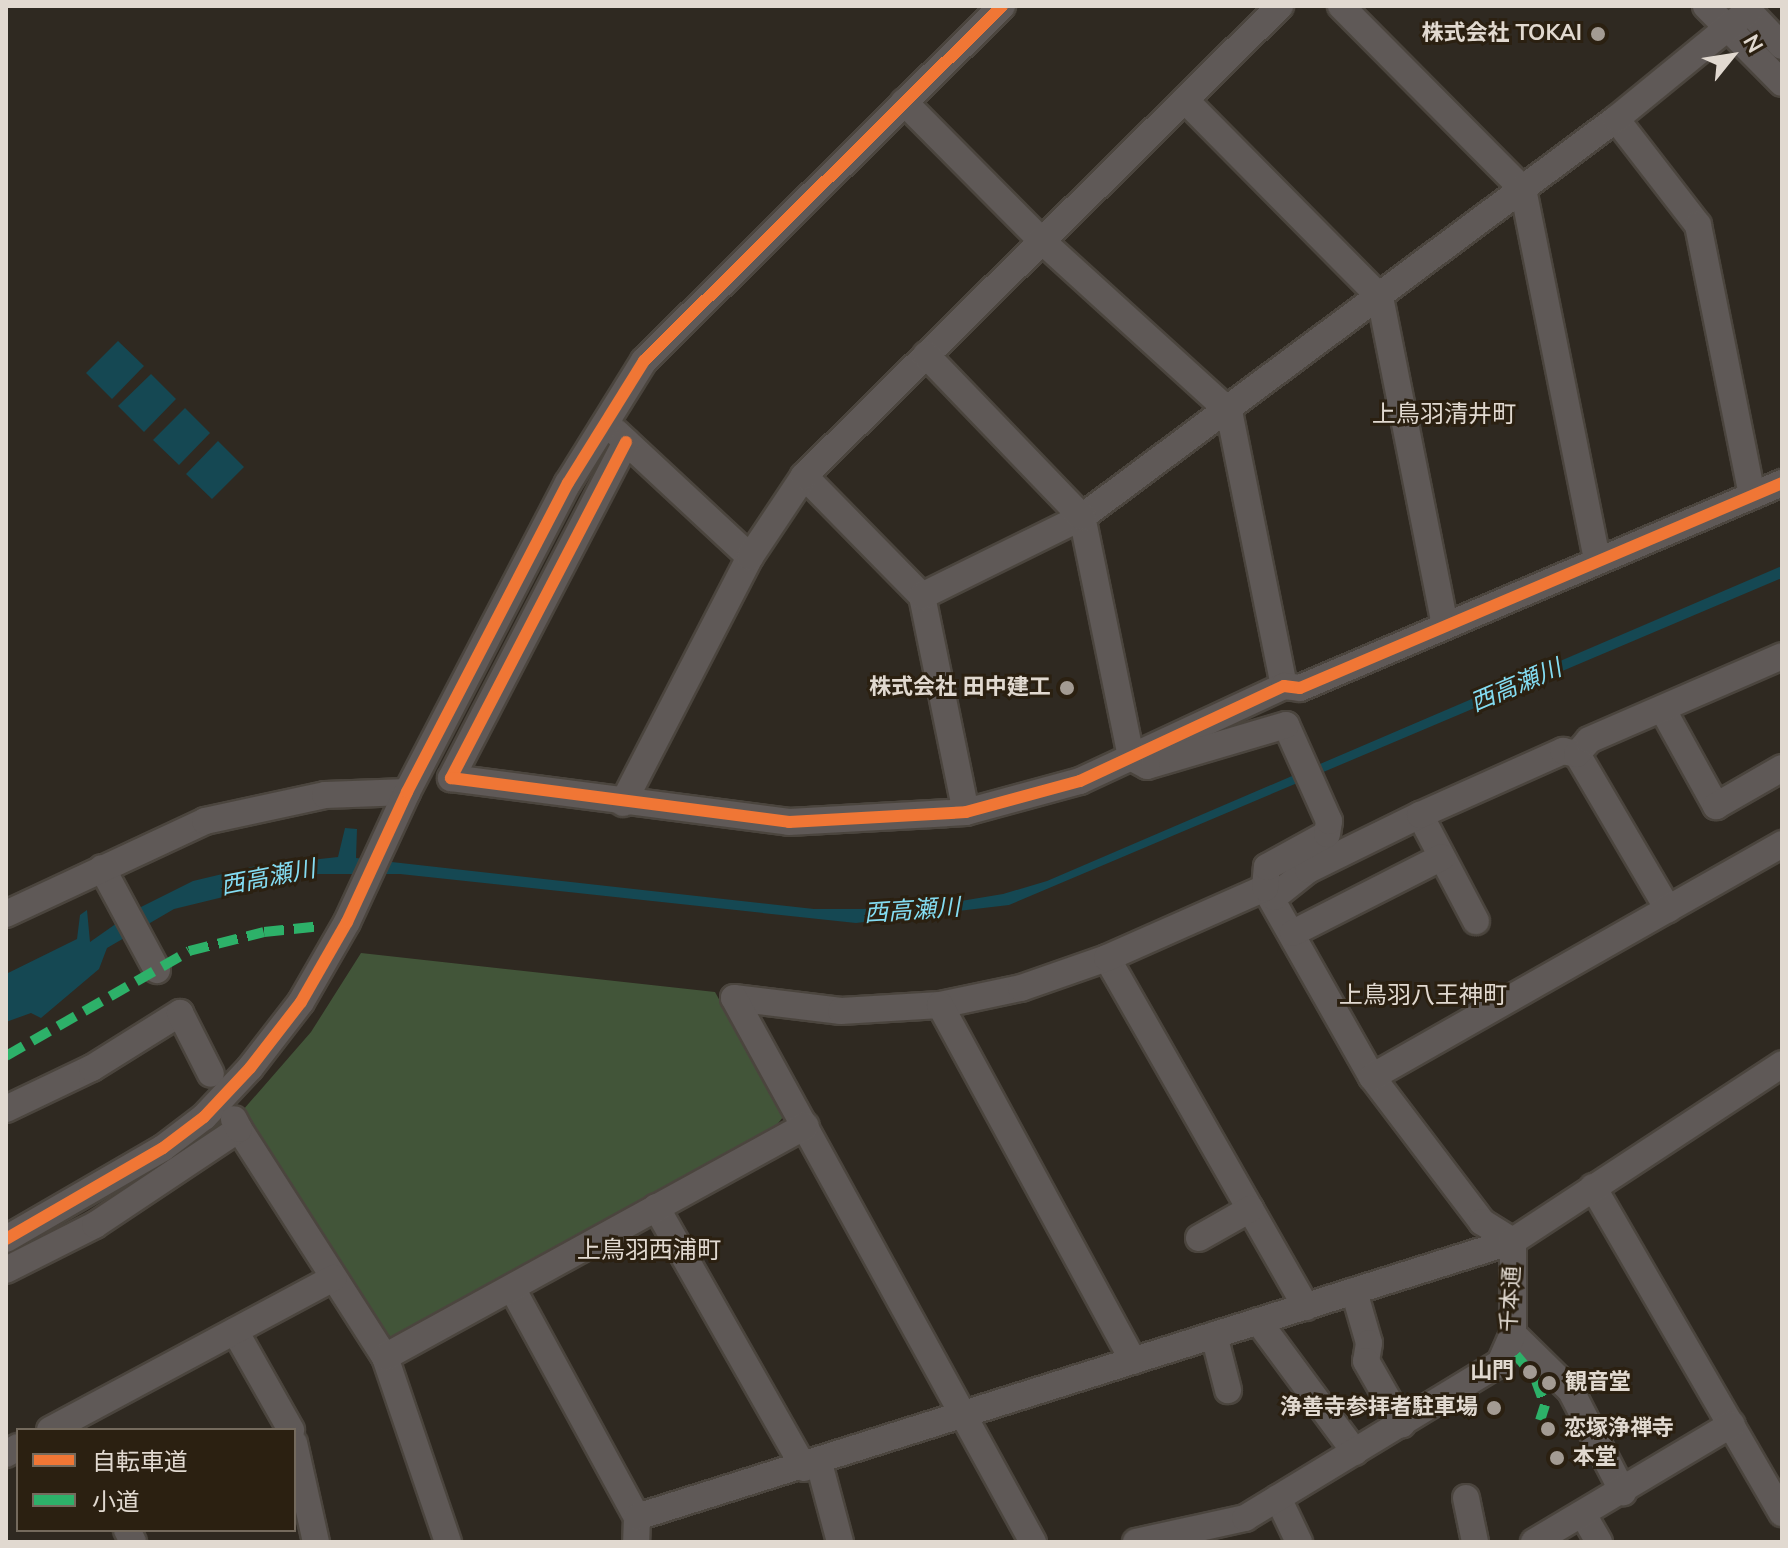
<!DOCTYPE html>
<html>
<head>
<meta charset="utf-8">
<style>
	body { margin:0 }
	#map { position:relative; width:1788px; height:1548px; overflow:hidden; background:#2f2921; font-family:"Nunito Sans","Noto Sans JP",sans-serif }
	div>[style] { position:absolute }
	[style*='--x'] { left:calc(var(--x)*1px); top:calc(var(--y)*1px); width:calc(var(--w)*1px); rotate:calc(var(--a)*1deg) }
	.green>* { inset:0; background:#425539 }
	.water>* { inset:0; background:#154853 }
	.roads { filter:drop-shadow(2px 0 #4b453e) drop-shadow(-2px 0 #4b453e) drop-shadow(0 2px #4b453e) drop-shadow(0 -2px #4b453e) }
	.minor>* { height:26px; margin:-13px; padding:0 13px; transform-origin:13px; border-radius:13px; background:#5f5957 }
	.quiet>* { height:10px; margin-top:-5px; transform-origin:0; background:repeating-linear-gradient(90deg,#2db169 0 20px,transparent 0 30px) }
	.cycleway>* { height:12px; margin:-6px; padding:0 6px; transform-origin:6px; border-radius:6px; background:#f07635 }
	.dots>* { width:22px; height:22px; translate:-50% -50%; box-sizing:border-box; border:4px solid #2b2011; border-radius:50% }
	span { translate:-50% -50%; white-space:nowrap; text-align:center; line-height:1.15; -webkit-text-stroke:6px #2b2011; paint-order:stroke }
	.poi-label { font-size:22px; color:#e1d9d0; font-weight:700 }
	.right { translate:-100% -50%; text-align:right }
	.left { translate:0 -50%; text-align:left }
	.street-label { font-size:22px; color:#e1d9d0 }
	.neighbourhood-label { font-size:24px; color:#e1d9d0 }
	.water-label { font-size:24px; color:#84ddf3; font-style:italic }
	.frame { position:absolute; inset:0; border:8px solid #e1d9d0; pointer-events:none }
	.legend { position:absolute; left:16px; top:1428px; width:280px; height:104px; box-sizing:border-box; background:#2b2011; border:2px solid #746a5d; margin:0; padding:10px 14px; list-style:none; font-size:24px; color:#e1d9d0 }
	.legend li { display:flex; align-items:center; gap:16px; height:40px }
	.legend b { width:40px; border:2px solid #746a5d }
	.north { position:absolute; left:1692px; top:16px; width:80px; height:80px; -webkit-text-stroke:6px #2b2011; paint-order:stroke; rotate:60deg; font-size:22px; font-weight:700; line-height:32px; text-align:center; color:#e1d9d0 }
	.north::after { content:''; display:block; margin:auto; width:28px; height:36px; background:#e1d9d0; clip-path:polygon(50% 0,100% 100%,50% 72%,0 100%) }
</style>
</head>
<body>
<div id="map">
	<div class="green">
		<i style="clip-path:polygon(361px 953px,715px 992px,784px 1116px,770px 1133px,395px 1337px,377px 1333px,243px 1110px,311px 1032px)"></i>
	</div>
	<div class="water">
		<i style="clip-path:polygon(118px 341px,144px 366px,112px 399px,86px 373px)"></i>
		<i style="clip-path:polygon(151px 374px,176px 399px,144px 432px,118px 406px)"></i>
		<i style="clip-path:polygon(185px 408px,210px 433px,179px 465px,153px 440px)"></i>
		<i style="clip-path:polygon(218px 441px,244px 467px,212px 499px,186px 474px)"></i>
		<i style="clip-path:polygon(1782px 566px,1782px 578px,1009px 905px,856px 923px,400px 874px,317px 874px,174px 909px,107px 948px,99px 969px,41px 1018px,31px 1013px,6px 1022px,6px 974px,77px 939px,80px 915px,87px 910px,90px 942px,137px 909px,193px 881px,256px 866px,338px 857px,345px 828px,357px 829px,356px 858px,814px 909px,913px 909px,1003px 894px,1047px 881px)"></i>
	</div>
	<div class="roads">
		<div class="minor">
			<i style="--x:1341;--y:6;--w:258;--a:45.2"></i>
			<i style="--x:1523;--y:189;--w:379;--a:78.7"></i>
			<i style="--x:1706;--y:6;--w:108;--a:45.4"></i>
			<i style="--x:1744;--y:6;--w:55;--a:46.5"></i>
			<i style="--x:1185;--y:100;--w:277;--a:45.3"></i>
			<i style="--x:1380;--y:297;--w:333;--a:78.8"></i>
			<i style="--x:904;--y:102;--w:196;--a:45.2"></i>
			<i style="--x:1042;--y:241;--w:253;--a:42.3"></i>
			<i style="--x:1229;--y:411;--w:280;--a:78.7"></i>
			<i style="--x:1616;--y:119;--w:134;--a:52.3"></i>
			<i style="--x:1698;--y:225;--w:276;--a:78.7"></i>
			<i style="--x:616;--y:432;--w:183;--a:43"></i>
			<i style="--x:626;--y:442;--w:379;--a:117.5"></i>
			<i style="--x:451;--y:778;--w:341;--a:7.4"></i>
			<i style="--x:789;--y:822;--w:177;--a:-3.2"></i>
			<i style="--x:966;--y:812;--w:118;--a:-15.2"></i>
			<i style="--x:1080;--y:781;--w:225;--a:-25"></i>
			<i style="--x:1284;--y:686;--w:16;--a:7"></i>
			<i style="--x:1300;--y:688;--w:524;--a:-23.04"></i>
			<i style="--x:804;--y:476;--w:168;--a:45.5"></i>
			<i style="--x:922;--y:596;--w:220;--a:78.5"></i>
			<i style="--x:922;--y:596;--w:178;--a:-26.3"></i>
			<i style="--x:1082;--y:517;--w:666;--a:-36.7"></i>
			<i style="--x:1616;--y:119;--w:172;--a:-39.3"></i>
			<i style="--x:1663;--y:710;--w:110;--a:61.1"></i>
			<i style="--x:1716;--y:806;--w:76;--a:-29.9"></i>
			<i style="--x:1577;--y:754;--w:180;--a:59.6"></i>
			<i style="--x:623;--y:803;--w:277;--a:-62.7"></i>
			<i style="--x:750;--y:557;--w:97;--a:-56.3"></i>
			<i style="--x:804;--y:476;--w:669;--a:-44.64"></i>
			<i style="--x:1420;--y:815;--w:120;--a:62.2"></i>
			<i style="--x:102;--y:868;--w:116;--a:61.7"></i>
			<i style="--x:1265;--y:888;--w:217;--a:60.5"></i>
			<i style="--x:1372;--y:1077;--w:182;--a:52.8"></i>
			<i style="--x:1482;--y:1222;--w:36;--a:32"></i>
			<i style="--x:1274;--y:897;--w:43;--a:-38.5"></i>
			<i style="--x:1308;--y:870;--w:125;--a:-26.2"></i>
			<i style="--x:1420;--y:815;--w:157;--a:-24.1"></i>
			<i style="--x:1563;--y:751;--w:14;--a:12"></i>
			<i style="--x:1577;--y:754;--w:18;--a:-49"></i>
			<i style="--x:1589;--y:740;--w:210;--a:-23.5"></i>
			<i style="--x:6;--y:914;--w:220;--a:-25"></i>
			<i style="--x:205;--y:821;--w:123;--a:-12.2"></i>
			<i style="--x:325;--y:795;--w:82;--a:-2.1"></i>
			<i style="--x:1293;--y:933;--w:167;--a:-27"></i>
			<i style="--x:1107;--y:958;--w:402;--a:60.3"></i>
			<i style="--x:734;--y:998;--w:108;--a:6.9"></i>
			<i style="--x:841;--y:1011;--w:99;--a:-3.5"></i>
			<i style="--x:940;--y:1005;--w:83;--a:-11.9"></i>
			<i style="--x:1021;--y:988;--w:91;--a:-19.2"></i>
			<i style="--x:1107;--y:958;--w:173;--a:-23.9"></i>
			<i style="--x:1265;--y:888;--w:21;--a:-85"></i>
			<i style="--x:1267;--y:867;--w:68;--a:-28.8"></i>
			<i style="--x:1327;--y:834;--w:13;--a:-81"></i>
			<i style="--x:1329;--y:821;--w:105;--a:-114.1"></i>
			<i style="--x:1286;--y:725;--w:145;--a:163.6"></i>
			<i style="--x:1147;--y:766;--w:18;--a:-151"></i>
			<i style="--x:1131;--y:757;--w:245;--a:-101.5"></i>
			<i style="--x:1082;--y:517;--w:225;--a:-133.9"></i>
			<i style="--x:734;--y:998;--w:621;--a:61.21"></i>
			<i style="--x:940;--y:1005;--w:405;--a:61.5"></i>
			<i style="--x:1372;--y:1077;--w:472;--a:-29.6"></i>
			<i style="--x:6;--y:1109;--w:95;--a:-25.5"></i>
			<i style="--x:92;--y:1068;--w:104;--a:-32"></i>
			<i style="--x:180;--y:1013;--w:68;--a:63.1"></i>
			<i style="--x:239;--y:1129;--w:271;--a:57.4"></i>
			<i style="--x:385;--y:1357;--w:195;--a:71.2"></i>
			<i style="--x:1593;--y:1187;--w:377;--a:59.9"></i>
			<i style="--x:656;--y:1207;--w:300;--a:60.4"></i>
			<i style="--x:1199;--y:1238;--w:59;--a:-29.6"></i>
			<i style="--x:6;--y:1239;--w:181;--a:-30.1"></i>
			<i style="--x:163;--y:1148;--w:51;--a:-37.1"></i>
			<i style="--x:204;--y:1117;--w:67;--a:-46.8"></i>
			<i style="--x:250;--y:1068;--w:83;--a:-52.3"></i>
			<i style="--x:301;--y:1002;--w:92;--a:-60.1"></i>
			<i style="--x:347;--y:922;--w:143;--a:-65.2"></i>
			<i style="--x:407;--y:792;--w:348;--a:-62.5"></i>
			<i style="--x:568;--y:483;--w:144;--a:-58.1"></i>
			<i style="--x:644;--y:361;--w:504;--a:-44.76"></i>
			<i style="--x:6;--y:1270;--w:100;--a:-26.8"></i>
			<i style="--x:95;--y:1225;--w:173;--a:-33.7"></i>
			<i style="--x:239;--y:1129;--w:11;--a:-117"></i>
			<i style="--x:512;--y:1288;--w:261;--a:61.4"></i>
			<i style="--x:637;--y:1517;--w:25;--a:92"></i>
			<i style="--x:1354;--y:1291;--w:54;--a:73.9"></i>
			<i style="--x:1369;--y:1343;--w:18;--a:99"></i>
			<i style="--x:1366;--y:1361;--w:73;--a:60.3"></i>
			<i style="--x:1258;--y:1321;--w:163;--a:53.5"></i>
			<i style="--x:235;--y:1331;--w:114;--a:60.5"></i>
			<i style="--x:1513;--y:1334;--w:81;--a:44.5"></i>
			<i style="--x:1571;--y:1391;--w:114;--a:62.8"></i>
			<i style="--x:1214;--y:1335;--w:57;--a:75.7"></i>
			<i style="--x:385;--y:1357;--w:480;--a:-28.8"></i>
			<i style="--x:50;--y:1430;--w:322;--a:-28.2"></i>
			<i style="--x:294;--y:1443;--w:101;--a:77.5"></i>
			<i style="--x:6;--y:1454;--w:14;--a:-30"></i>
			<i style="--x:819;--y:1463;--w:82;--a:75.1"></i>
			<i style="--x:1278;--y:1498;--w:49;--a:64.5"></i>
			<i style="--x:1466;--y:1498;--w:45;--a:78.4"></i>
			<i style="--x:1584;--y:1516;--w:30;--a:60"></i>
			<i style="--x:637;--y:1517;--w:918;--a:-17.49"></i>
			<i style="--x:1513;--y:1241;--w:322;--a:-33.3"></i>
			<i style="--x:127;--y:1530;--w:13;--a:63"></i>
			<i style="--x:1136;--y:1542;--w:112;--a:-12.4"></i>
			<i style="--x:1245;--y:1518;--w:298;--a:-31.3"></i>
			<i style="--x:1500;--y:1363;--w:32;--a:-66"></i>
			<i style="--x:1513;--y:1334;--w:93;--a:-90"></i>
			<i style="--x:1534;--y:1542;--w:230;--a:-30.8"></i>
		</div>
	</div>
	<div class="quiet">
		<i style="--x:6;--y:1056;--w:211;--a:-29.8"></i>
		<i style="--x:189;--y:951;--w:77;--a:-14.2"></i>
		<i style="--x:264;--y:932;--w:58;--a:-5.9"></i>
		<i style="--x:1516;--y:1355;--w:30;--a:50"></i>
		<i style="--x:1535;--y:1378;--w:29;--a:70"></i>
		<i style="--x:1545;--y:1405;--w:16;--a:108"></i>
	</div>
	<div class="cycleway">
		<i style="--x:626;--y:442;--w:379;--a:117.5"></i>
		<i style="--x:451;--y:778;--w:341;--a:7.4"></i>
		<i style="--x:789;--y:822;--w:177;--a:-3.2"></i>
		<i style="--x:966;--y:812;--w:118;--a:-15.2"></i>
		<i style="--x:1080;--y:781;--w:225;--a:-25"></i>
		<i style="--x:1284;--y:686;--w:16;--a:7"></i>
		<i style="--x:1300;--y:688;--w:524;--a:-23.04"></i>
		<i style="--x:6;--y:1239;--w:181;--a:-30.1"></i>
		<i style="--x:163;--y:1148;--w:51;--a:-37.1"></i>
		<i style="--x:204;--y:1117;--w:67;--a:-46.8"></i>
		<i style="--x:250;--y:1068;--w:83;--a:-52.3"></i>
		<i style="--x:301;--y:1002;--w:92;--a:-60.1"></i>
		<i style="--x:347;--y:922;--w:143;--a:-65.2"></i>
		<i style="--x:407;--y:792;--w:348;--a:-62.5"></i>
		<i style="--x:568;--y:483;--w:144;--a:-58.1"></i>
		<i style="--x:644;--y:361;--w:504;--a:-44.76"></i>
	</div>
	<div class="dots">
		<i style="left:1598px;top:34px;background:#a39b93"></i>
		<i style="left:1067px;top:688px;background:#a39b93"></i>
		<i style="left:1530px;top:1372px;background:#a39b93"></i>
		<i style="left:1549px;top:1383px;background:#a39b93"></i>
		<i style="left:1494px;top:1408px;background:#a39b93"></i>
		<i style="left:1548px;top:1429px;background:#a39b93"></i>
		<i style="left:1557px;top:1458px;background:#a39b93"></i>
	</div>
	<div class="poi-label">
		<span class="right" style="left:1582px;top:34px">株式会社 TOKAI</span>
		<span class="right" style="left:1051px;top:688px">株式会社 田中建工</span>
		<span class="right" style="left:1514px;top:1372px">山門</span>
		<span class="left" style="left:1565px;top:1383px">観音堂</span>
		<span class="right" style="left:1478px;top:1408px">浄善寺参拝者駐車場</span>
		<span class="left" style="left:1564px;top:1429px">恋塚浄禅寺</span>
		<span class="left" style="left:1573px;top:1458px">本堂</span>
	</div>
	<div class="street-label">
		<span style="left:1511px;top:1299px;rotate:-87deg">千本通</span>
	</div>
	<div class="neighbourhood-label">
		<span style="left:1444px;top:415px">上鳥羽清井町</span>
		<span style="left:1423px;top:996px">上鳥羽八王神町</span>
		<span style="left:649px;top:1251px">上鳥羽西浦町</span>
	</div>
	<div class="water-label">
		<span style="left:1516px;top:686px;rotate:-23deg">西高瀬川</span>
		<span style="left:268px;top:878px;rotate:-11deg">西高瀬川</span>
		<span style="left:912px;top:911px;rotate:-4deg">西高瀬川</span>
	</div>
	<div class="frame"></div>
	<ul class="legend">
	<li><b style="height:10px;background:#f07635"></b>自転車道</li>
	<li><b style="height:10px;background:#2db169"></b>小道</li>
	</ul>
	<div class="north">N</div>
</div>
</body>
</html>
